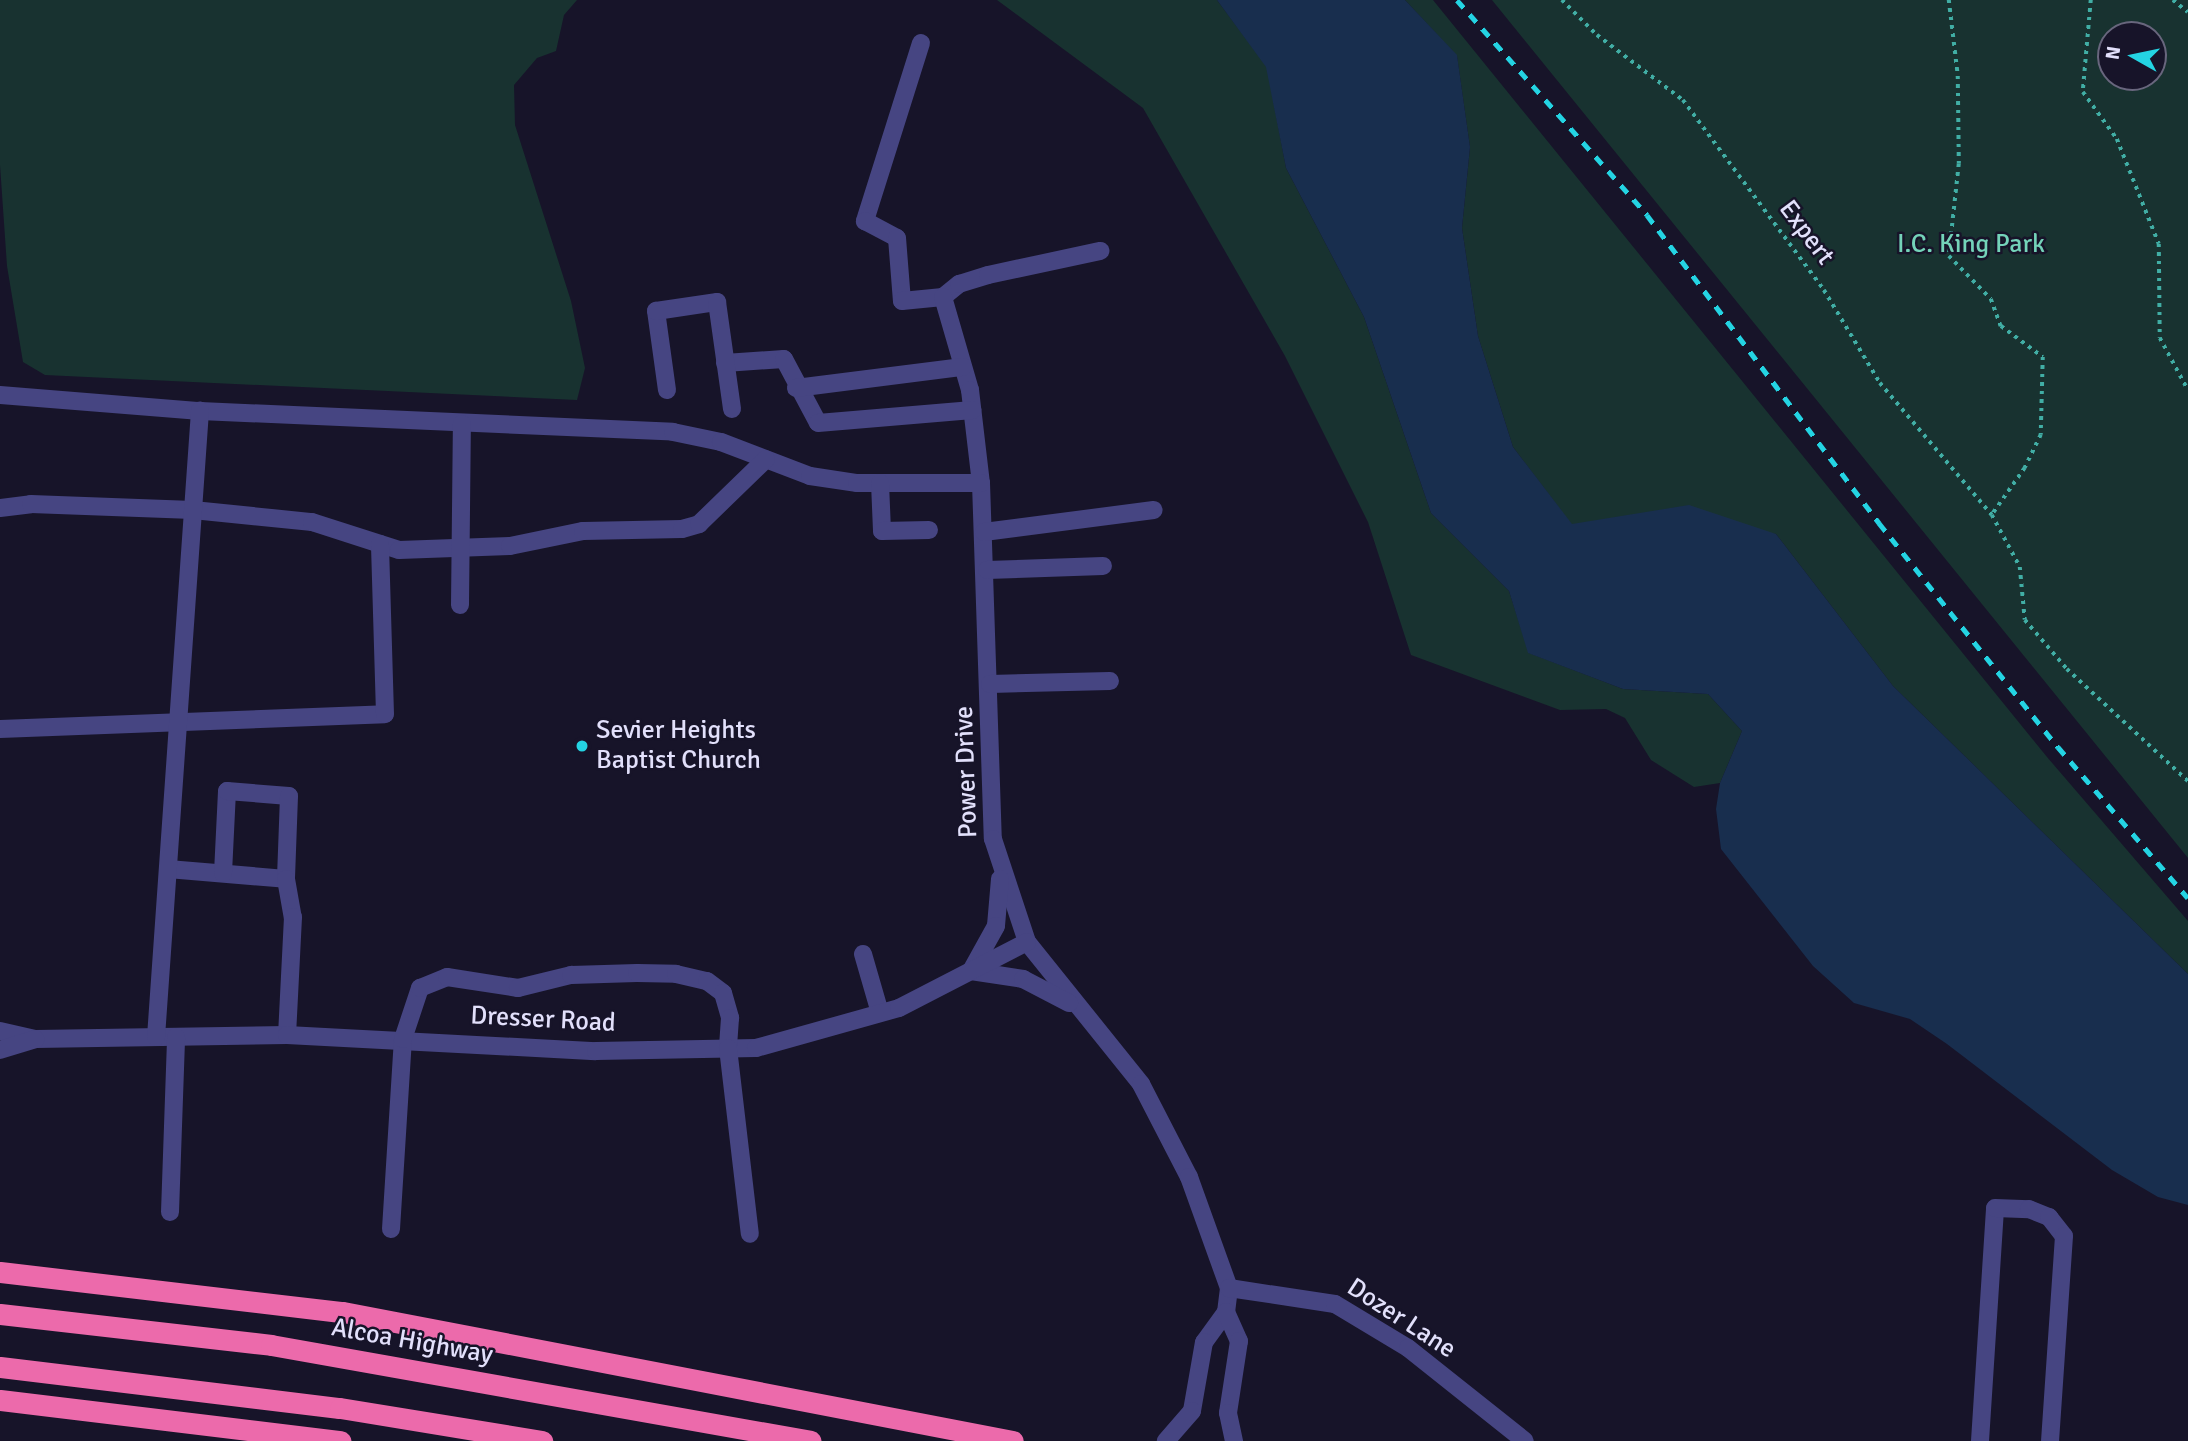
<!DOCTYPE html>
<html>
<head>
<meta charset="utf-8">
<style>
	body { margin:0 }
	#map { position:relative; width:2188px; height:1441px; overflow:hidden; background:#171429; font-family:Signika,sans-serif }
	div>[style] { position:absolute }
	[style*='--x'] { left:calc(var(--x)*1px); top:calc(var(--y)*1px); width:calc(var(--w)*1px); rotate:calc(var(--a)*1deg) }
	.green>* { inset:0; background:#183230 }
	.water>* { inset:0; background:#182e4e }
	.path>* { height:3.5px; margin-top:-1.75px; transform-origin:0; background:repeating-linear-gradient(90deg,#41aea5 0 3.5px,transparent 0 8.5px) }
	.minor>* { height:18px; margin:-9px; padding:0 9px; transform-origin:9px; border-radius:9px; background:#464582 }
	.highway>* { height:21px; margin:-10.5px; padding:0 10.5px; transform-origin:10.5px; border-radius:10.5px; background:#ec6aab }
	.rail>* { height:5px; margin-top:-2.5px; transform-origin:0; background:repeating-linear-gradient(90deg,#24d4e3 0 10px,transparent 0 19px) }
	.dots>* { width:19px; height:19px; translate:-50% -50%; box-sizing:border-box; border:4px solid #171429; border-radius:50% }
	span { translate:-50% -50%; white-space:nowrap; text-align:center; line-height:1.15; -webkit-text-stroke:5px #171429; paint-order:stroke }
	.street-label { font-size:26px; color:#e2e0fb }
	.park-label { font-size:26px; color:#74d3b9 }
	.poi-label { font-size:26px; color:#e2e0fb }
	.left { translate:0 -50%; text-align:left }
	.north { position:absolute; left:2097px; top:21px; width:70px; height:70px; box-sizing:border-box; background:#171429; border:2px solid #68667d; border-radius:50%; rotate:279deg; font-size:19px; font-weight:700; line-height:28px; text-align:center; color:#e2e0fb }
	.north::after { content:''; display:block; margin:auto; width:24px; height:32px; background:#24d4e3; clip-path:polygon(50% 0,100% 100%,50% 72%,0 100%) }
</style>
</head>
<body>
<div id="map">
	<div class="green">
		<i style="clip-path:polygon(0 0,577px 0,564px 15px,556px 51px,537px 58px,514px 85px,515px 125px,571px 301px,585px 368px,577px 400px,45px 375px,23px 362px,7px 266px,0 165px)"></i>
		<i style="clip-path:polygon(997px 0,1217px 0,1267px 67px,1286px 168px,1364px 317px,1431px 513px,1509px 591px,1529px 653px,1623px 689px,1708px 694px,1742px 731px,1720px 783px,1694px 787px,1651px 760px,1625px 718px,1606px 709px,1560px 710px,1411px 655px,1368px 522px,1285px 356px,1143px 108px)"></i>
		<i style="clip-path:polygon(1405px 0,1433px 0,2047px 757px,2188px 921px,2188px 974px,1893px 686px,1776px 534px,1612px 519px,1572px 525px,1513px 447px,1478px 336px,1462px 228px,1470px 147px,1457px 56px)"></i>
		<i style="clip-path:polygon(evenodd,1492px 0,2188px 0,2188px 858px,1492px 0,2111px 35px,2153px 35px,2153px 77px,2111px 77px,2111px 35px)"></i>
	</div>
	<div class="water">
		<i style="clip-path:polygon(1217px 0,1405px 0,1457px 55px,1470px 147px,1462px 228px,1478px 336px,1513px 447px,1572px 524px,1689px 505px,1776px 534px,1893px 686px,2188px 974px,2188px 1205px,2158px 1197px,2112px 1170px,1947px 1044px,1910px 1019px,1854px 1003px,1813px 966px,1721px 849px,1716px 809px,1720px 783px,1742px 731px,1708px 694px,1623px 689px,1528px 653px,1509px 591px,1431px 513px,1364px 317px,1286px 168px,1266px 67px)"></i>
	</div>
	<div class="path">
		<i style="--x:1562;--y:0;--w:49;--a:45"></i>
		<i style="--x:1597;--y:35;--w:108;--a:37.1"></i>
		<i style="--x:1683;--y:100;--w:237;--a:53.4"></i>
		<i style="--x:1824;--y:290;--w:109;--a:58.9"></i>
		<i style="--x:1880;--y:383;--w:173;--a:49.7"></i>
		<i style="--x:1949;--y:0;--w:77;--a:83.2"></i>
		<i style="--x:1958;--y:76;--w:88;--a:89.3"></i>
		<i style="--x:1959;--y:164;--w:93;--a:96.2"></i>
		<i style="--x:1949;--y:256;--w:60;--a:45.7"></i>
		<i style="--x:1991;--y:299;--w:29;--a:70"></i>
		<i style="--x:2001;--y:326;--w:52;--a:36.4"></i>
		<i style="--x:2043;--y:357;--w:78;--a:91.5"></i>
		<i style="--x:2041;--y:435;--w:37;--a:116"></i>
		<i style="--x:2025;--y:468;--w:57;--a:125.1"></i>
		<i style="--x:1992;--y:515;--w:59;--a:61.7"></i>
		<i style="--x:2020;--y:567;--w:53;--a:84.6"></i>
		<i style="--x:2025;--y:620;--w:65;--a:49.4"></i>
		<i style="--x:2067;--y:669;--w:165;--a:42.8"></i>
		<i style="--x:2091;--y:0;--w:92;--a:95"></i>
		<i style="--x:2083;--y:92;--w:58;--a:54.1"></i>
		<i style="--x:2117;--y:139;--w:113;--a:68.2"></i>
		<i style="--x:2159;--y:244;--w:94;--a:89.4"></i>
		<i style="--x:2160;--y:338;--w:59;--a:61.7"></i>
		<i style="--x:2173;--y:0;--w:19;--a:39"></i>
	</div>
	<div class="minor">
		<i style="--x:921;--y:43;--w:187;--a:107.5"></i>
		<i style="--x:865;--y:221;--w:36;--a:28"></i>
		<i style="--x:897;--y:238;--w:63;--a:85.5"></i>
		<i style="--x:902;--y:301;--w:41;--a:-5.6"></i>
		<i style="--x:943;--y:297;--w:21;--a:-39"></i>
		<i style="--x:959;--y:284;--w:30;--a:-17"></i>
		<i style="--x:988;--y:275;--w:115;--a:-12.1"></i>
		<i style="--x:943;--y:297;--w:97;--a:73.8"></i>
		<i style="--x:970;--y:390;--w:94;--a:83.3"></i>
		<i style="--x:981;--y:483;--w:356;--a:88.1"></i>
		<i style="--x:993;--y:839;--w:108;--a:71.7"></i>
		<i style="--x:1027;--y:942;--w:182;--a:51.2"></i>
		<i style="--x:1141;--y:1084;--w:105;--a:62.7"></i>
		<i style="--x:1189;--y:1177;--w:118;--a:70.2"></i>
		<i style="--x:1229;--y:1288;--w:24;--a:97"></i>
		<i style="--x:1226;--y:1312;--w:37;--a:126"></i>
		<i style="--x:1204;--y:1342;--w:70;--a:99.9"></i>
		<i style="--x:1192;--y:1411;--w:40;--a:131"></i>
		<i style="--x:725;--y:363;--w:59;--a:-3.9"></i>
		<i style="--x:784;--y:359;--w:72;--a:62"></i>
		<i style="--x:818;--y:423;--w:155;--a:-4.8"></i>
		<i style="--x:796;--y:388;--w:168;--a:-7.2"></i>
		<i style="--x:667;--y:390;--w:80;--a:-97.9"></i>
		<i style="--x:656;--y:311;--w:62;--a:-8.4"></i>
		<i style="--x:717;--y:302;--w:108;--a:82"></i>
		<i style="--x:0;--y:395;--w:201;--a:4.6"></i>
		<i style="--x:200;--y:411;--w:473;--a:2.5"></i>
		<i style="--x:673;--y:432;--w:49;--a:11.8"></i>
		<i style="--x:721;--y:442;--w:95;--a:20.9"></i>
		<i style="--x:810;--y:476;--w:48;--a:8.5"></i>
		<i style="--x:857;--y:483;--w:124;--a:0"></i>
		<i style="--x:880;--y:483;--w:48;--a:87.6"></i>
		<i style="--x:882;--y:531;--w:47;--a:-1.2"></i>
		<i style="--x:0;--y:508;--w:31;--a:-7"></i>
		<i style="--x:31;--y:504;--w:162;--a:2.1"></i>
		<i style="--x:193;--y:510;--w:120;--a:5.8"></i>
		<i style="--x:312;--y:522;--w:91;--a:17.8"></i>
		<i style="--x:399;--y:550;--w:111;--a:-2.1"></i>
		<i style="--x:510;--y:546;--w:75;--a:-11.6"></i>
		<i style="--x:583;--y:531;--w:99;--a:-1.2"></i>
		<i style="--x:682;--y:529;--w:18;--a:-16"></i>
		<i style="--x:699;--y:524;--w:93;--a:-44.1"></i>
		<i style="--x:984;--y:532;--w:171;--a:-7.4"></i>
		<i style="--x:987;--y:570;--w:116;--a:-2"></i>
		<i style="--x:460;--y:605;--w:181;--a:-89.4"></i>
		<i style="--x:990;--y:684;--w:120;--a:-1.4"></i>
		<i style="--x:0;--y:729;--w:385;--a:-2.2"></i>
		<i style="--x:385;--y:714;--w:170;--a:-91.7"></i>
		<i style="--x:168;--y:869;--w:118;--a:4.8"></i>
		<i style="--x:223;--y:873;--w:82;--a:-87.2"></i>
		<i style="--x:227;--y:791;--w:62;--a:4.6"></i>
		<i style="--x:289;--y:796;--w:83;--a:92.1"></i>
		<i style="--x:286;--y:879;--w:39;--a:80"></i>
		<i style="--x:293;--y:917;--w:118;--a:92.9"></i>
		<i style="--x:1000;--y:879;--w:47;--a:94.9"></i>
		<i style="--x:996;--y:926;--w:51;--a:119.1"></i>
		<i style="--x:971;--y:971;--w:53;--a:8.7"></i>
		<i style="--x:1023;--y:979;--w:52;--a:27.6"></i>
		<i style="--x:863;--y:954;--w:61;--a:73.9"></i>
		<i style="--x:0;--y:1031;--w:36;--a:13"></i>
		<i style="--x:35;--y:1039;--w:252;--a:-0.9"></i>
		<i style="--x:287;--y:1035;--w:309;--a:3"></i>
		<i style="--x:596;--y:1051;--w:160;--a:-1.1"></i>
		<i style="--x:756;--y:1048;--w:148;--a:-15.6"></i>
		<i style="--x:899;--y:1008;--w:144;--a:-27.3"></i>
		<i style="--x:156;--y:1037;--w:628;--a:-85.98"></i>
		<i style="--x:0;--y:1050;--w:37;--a:-17"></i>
		<i style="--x:170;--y:1212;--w:175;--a:-88"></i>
		<i style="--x:391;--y:1229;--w:190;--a:-86.4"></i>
		<i style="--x:403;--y:1039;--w:54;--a:-71.6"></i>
		<i style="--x:420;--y:988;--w:29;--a:-22"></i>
		<i style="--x:447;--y:977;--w:72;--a:8.8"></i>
		<i style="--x:518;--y:988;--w:55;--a:-13.8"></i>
		<i style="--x:571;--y:975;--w:66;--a:-1.7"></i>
		<i style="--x:637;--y:973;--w:39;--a:1"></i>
		<i style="--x:676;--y:974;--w:32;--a:13"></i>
		<i style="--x:707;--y:981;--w:20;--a:37"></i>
		<i style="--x:723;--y:993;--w:26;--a:74"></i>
		<i style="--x:730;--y:1018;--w:30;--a:94"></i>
		<i style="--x:728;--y:1048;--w:187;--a:83.3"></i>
		<i style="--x:1229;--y:1288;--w:107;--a:8.6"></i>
		<i style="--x:1335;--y:1304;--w:85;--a:31.1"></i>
		<i style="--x:1408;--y:1348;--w:149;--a:38.5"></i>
		<i style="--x:1226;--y:1312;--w:32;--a:66"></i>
		<i style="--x:1239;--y:1341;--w:73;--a:98.7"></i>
		<i style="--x:1228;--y:1413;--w:29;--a:78"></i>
		<i style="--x:1980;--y:1441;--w:233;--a:-86.3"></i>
		<i style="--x:1995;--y:1208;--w:34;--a:2"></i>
		<i style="--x:2029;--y:1209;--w:22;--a:22"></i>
		<i style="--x:2049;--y:1217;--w:24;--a:52"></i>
		<i style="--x:2064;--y:1236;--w:205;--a:93.9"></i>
	</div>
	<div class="highway">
		<i style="--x:0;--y:1272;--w:345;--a:6.7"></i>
		<i style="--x:343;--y:1312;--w:682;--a:10.9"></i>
		<i style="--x:0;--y:1314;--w:273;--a:6.5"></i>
		<i style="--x:271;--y:1345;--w:548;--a:10.08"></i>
		<i style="--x:0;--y:1367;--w:342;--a:6.9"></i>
		<i style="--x:340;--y:1408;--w:205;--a:9.3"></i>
		<i style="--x:0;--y:1400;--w:343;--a:6.9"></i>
	</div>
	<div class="rail">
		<i style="--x:1457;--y:0;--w:287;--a:48.5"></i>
		<i style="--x:1647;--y:215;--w:386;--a:53"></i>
		<i style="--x:1879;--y:523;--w:287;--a:51.4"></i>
		<i style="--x:2058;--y:747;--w:199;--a:49.3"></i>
	</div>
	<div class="dots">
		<i style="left:582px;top:746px;background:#24d4e3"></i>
	</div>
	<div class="street-label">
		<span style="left:1806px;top:233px;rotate:53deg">Expert</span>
		<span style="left:967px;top:772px;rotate:-92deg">Power Drive</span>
		<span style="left:543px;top:1020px;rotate:3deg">Dresser Road</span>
		<span style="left:1401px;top:1319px;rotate:33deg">Dozer Lane</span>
		<span style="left:412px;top:1342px;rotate:10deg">Alcoa Highway</span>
	</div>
	<div class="park-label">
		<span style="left:1971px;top:245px">I.C. King Park</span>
	</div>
	<div class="poi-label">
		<span class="left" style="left:596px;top:746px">Sevier Heights<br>Baptist Church</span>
	</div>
	<div class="north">N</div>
</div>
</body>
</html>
